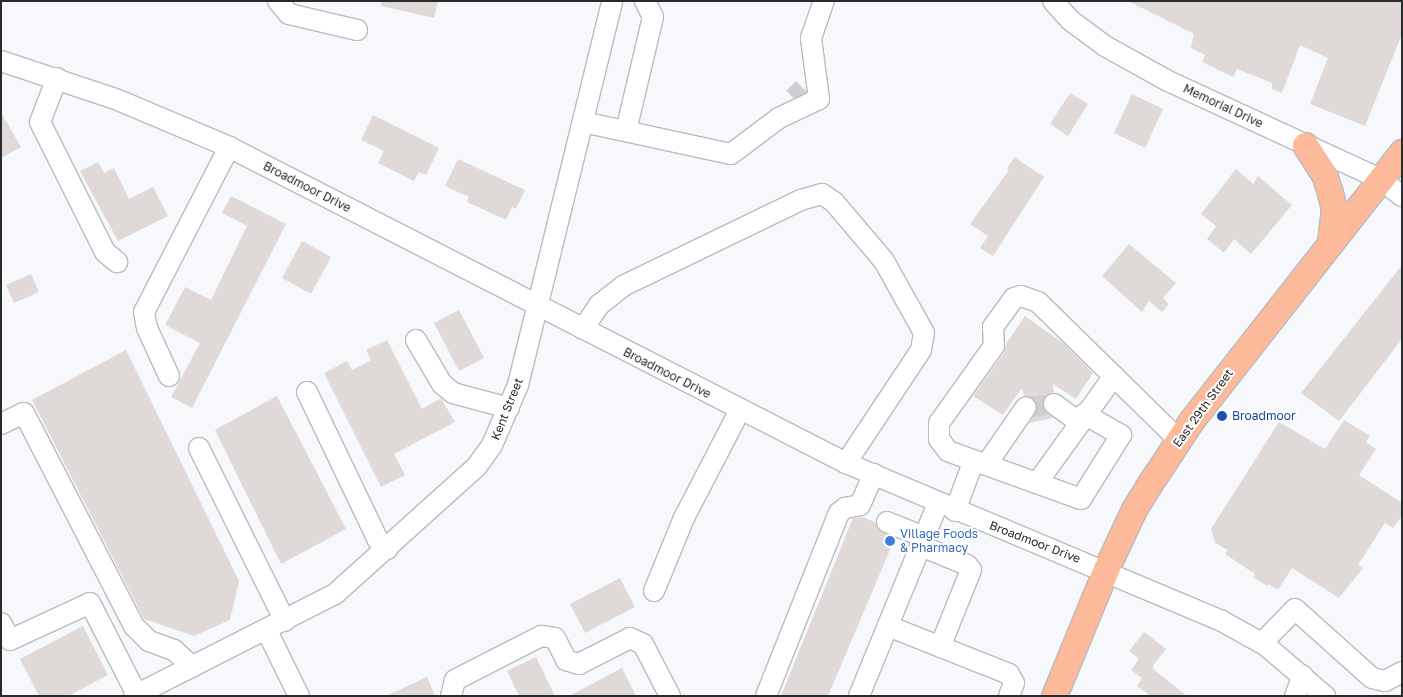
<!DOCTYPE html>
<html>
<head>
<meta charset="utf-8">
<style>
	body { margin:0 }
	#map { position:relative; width:1403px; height:697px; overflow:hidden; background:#f7f8fc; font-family:"Golos Text",sans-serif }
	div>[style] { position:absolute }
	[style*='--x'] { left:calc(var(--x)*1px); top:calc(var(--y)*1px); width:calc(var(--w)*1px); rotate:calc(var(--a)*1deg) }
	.building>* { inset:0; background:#dfdad8 }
	.minor-tunnel>* { height:20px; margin-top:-10px; transform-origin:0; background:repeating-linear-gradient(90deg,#cecfd2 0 20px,transparent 0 30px) }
	.roads { filter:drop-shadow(1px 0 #babbbf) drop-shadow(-1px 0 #babbbf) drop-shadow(0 1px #babbbf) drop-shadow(0 -1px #babbbf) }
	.minor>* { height:20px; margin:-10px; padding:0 10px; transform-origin:10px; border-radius:10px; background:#fff }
	.major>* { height:25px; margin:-12.5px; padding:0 12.5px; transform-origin:12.5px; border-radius:12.5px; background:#fdba9a }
	.dots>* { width:14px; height:14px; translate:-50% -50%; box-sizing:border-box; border:2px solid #fff; border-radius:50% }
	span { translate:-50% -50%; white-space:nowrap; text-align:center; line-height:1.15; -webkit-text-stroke:4px #fff; paint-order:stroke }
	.street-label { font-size:12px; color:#292a2b }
	.transit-label { font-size:12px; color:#164399 }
	.left { translate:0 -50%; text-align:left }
	.shop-label { font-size:12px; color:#366cbe }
	.frame { position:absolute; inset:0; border:2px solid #292a2b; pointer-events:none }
</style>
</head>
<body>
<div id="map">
	<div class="building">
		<i style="clip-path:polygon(381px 1px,438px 1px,434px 18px,381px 6px)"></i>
		<i style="clip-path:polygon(1128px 1px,1402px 1px,1402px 34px,1365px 126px,1310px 104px,1328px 58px,1300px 45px,1282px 93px,1272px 89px,1272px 83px,1237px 69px,1233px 77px,1202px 62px,1205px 55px,1191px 48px,1194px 34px)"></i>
		<i style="clip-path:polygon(1070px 93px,1088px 104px,1068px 136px,1050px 124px)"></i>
		<i style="clip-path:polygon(1132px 94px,1163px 109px,1145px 148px,1114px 133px)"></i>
		<i style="clip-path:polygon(1px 112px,21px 147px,1px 158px)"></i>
		<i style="clip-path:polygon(373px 115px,439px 148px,426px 175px,419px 172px,414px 181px,378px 163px,384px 151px,361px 140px)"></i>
		<i style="clip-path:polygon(1014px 157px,1044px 177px,993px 256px,980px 248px,988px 236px,970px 224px,1009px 170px,1007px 169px)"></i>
		<i style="clip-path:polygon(458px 159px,525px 190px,516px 209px,512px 207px,506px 220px,467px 202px,469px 197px,445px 186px)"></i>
		<i style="clip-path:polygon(98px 162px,104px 173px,114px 168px,129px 199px,153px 187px,168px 216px,118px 241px,80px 171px)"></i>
		<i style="clip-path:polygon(1236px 169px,1253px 184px,1258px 176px,1292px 205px,1251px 254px,1234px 239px,1224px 253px,1207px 239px,1216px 226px,1201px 214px)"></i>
		<i style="clip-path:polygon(231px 196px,286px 224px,192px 408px,171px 397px,200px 343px,165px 325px,185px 287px,211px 300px,247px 226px,222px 213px)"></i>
		<i style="clip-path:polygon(302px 241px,331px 257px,311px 294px,282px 278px)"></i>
		<i style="clip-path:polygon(1129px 244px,1176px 283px,1163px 298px,1169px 304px,1162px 312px,1149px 301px,1142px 312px,1102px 276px)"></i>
		<i style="clip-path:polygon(1402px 265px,1402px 339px,1339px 421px,1301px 393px)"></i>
		<i style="clip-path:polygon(31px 274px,39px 292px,14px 303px,6px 285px)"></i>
		<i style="clip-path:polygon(459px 310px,484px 358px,459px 371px,434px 323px)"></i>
		<i style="clip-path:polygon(1025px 316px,1064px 344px,1093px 373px,1076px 399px,1053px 384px,1054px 392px,1045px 397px,1042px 403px,1043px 409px,1053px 418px,1029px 423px,1036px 413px,1037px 402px,1032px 397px,1024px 396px,1022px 388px,1003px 415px,973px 396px,1004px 353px,1006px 344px)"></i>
		<i style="clip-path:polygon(387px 340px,422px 409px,441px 398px,455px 422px,394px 454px,405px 475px,381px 487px,324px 373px,347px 361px,352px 370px,371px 360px,366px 350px)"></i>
		<i style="clip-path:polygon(126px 350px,239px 581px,230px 620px,194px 636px,144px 619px,32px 400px)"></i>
		<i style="clip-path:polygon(277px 396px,346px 529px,281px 564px,215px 430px)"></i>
		<i style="clip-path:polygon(1344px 420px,1370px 436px,1366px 442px,1376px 449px,1359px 475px,1402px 503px,1402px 516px,1393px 528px,1385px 523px,1358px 565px,1363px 568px,1339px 598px,1292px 568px,1278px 590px,1268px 584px,1267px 586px,1253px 577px,1255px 574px,1225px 554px,1228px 550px,1215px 543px,1211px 529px,1279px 422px,1325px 449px)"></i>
		<i style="clip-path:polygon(862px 517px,875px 522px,878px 530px,895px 538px,828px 696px,781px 696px,853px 518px)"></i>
		<i style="clip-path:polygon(620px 578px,635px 607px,585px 633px,570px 604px)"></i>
		<i style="clip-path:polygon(83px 626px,108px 675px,68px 696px,39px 696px,20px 659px)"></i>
		<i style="clip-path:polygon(1144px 632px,1166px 649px,1154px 664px,1153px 669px,1187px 696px,1150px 696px,1137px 686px,1142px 678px,1131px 670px,1139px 659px,1129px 651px)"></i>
		<i style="clip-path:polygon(536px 657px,555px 696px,519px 696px,507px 671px)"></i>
		<i style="clip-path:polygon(622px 668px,636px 696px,569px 696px)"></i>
		<i style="clip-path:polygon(427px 677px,435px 696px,386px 696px)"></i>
	</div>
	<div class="minor-tunnel">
		<i style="--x:793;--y:98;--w:14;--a:-45"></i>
		<i style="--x:1026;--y:407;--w:28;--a:-6"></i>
	</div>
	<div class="roads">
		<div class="minor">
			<i style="--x:278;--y:1;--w:17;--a:50"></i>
			<i style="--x:289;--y:14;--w:70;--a:13.2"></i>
			<i style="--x:1053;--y:1;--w:25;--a:48"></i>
			<i style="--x:1070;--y:20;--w:44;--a:36.6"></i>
			<i style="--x:1105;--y:46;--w:70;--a:29.1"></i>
			<i style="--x:1166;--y:80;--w:236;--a:24.8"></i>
			<i style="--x:1380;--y:179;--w:28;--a:38"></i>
			<i style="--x:1;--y:61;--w:123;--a:18.4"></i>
			<i style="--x:118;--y:100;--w:121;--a:22.9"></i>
			<i style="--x:229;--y:147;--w:693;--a:27.12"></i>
			<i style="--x:846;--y:463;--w:406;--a:22.8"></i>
			<i style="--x:1220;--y:620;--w:51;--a:29.1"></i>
			<i style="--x:1265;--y:645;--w:79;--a:40.4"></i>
			<i style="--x:57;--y:78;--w:47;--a:111.1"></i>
			<i style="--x:40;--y:122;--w:145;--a:63.4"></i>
			<i style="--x:105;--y:252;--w:16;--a:40"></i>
			<i style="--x:583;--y:122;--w:151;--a:12.2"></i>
			<i style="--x:731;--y:154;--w:60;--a:-36.9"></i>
			<i style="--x:779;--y:118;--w:44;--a:-25.4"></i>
			<i style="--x:819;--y:99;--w:62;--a:-97.5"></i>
			<i style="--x:811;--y:38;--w:39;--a:-71"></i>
			<i style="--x:626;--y:131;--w:117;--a:-76.7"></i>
			<i style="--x:653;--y:17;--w:18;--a:-117"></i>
			<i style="--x:583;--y:329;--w:29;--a:-56"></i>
			<i style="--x:599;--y:305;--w:31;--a:-38"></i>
			<i style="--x:623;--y:286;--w:198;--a:-25.8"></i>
			<i style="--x:801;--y:200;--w:22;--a:-16"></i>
			<i style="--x:822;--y:194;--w:14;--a:34"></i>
			<i style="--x:834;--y:202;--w:77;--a:49.7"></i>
			<i style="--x:884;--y:261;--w:82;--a:60.9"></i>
			<i style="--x:924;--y:333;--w:17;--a:100"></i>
			<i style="--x:921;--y:350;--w:136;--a:123.6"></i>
			<i style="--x:416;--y:340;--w:51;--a:59.4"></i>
			<i style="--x:442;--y:384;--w:14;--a:39"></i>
			<i style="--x:453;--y:393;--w:58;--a:15"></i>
			<i style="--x:169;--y:376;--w:53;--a:-114.6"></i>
			<i style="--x:147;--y:328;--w:16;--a:-101"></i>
			<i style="--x:144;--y:312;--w:186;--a:-62.7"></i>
			<i style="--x:307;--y:392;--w:164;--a:64.4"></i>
			<i style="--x:378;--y:540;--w:13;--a:45"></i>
			<i style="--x:1054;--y:404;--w:31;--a:36"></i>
			<i style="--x:1084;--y:414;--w:43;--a:29.6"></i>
			<i style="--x:1121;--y:435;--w:75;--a:122"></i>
			<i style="--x:1081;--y:499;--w:141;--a:-160.2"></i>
			<i style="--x:948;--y:451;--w:15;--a:-127"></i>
			<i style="--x:939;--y:439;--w:16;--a:-90"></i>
			<i style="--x:939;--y:423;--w:95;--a:-54.5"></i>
			<i style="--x:994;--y:346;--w:19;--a:-93"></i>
			<i style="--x:993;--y:327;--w:36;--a:-54"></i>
			<i style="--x:1014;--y:298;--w:7;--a:-16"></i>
			<i style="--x:1021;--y:296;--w:18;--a:19"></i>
			<i style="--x:1038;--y:302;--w:197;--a:44.4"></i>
			<i style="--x:1;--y:424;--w:25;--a:-26"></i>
			<i style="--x:24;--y:413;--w:240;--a:62.7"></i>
			<i style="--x:134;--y:626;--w:21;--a:45"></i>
			<i style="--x:149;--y:641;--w:27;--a:20"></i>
			<i style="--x:174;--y:650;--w:25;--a:43"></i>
			<i style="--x:199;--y:448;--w:193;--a:63.6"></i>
			<i style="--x:986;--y:465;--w:70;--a:-55.4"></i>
			<i style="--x:1037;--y:483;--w:132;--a:-54.3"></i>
			<i style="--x:955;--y:511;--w:54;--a:-69.6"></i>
			<i style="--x:887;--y:522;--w:40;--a:22"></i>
			<i style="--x:921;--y:546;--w:50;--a:22.4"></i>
			<i style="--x:967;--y:565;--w:6;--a:51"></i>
			<i style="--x:971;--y:570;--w:83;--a:111.9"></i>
			<i style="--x:654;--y:591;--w:79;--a:-67.7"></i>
			<i style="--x:684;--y:518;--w:122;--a:-62.6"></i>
			<i style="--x:1;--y:623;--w:19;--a:62"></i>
			<i style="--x:10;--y:640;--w:88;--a:-24.8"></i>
			<i style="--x:90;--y:603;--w:103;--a:62.9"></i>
			<i style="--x:888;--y:626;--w:130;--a:21.6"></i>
			<i style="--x:1009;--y:674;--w:10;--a:61"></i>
			<i style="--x:1014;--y:683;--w:14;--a:111"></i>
			<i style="--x:267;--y:631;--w:72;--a:63.8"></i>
			<i style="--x:1262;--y:643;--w:47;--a:-45.9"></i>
			<i style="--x:1295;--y:609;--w:103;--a:41.9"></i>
			<i style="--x:1372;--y:678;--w:13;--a:13"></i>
			<i style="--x:1385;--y:681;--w:19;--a:-28"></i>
			<i style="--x:134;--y:696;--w:225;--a:-26.9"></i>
			<i style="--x:335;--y:594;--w:191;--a:-42"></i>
			<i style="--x:477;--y:466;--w:26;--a:-54"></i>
			<i style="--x:492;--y:445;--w:65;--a:-66.6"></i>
			<i style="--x:518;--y:385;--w:395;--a:-76.2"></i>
			<i style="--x:451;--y:696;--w:16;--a:-76"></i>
			<i style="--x:455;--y:680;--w:97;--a:-27.1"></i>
			<i style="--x:541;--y:636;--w:14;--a:8"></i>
			<i style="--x:555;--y:638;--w:25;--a:63"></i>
			<i style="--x:566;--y:660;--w:14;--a:17"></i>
			<i style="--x:579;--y:664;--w:57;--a:-27"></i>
			<i style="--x:630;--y:638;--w:14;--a:25"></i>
			<i style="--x:643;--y:644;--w:59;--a:62.6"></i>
			<i style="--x:766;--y:696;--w:197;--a:-68.3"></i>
			<i style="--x:839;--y:513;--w:8;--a:-40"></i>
			<i style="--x:845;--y:508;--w:15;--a:-11"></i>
			<i style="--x:860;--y:505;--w:34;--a:-66"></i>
			<i style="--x:859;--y:696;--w:209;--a:-67.7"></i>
			<i style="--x:1295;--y:696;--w:22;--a:-69"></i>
		</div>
		<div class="major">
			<i style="--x:1305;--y:145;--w:35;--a:57"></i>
			<i style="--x:1324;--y:174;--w:20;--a:72"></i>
			<i style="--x:1330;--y:193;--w:16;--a:76"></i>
			<i style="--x:1334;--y:209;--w:34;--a:97"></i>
			<i style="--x:1054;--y:696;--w:137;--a:-67.7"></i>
			<i style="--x:1106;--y:569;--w:66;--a:-65"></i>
			<i style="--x:1134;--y:509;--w:39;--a:-58"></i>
			<i style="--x:1155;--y:476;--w:66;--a:-56.8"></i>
			<i style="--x:1191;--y:421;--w:342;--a:-51.9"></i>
		</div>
	</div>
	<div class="dots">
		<i style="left:1222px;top:416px;background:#1a4fb4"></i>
		<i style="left:890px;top:541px;background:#3f7fe0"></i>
	</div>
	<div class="street-label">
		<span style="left:1223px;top:106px;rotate:25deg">Memorial Drive</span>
		<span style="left:307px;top:187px;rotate:27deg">Broadmoor Drive</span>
		<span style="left:667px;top:373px;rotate:27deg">Broadmoor Drive</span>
		<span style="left:1203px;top:408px;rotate:-54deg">East 29th Street</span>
		<span style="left:507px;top:409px;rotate:-68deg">Kent Street</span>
		<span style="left:1035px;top:542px;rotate:21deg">Broadmoor Drive</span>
	</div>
	<div class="transit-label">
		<span class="left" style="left:1232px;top:416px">Broadmoor</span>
	</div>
	<div class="shop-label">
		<span class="left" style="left:900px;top:541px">Village Foods<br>&amp; Pharmacy</span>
	</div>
	<div class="frame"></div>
</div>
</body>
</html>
